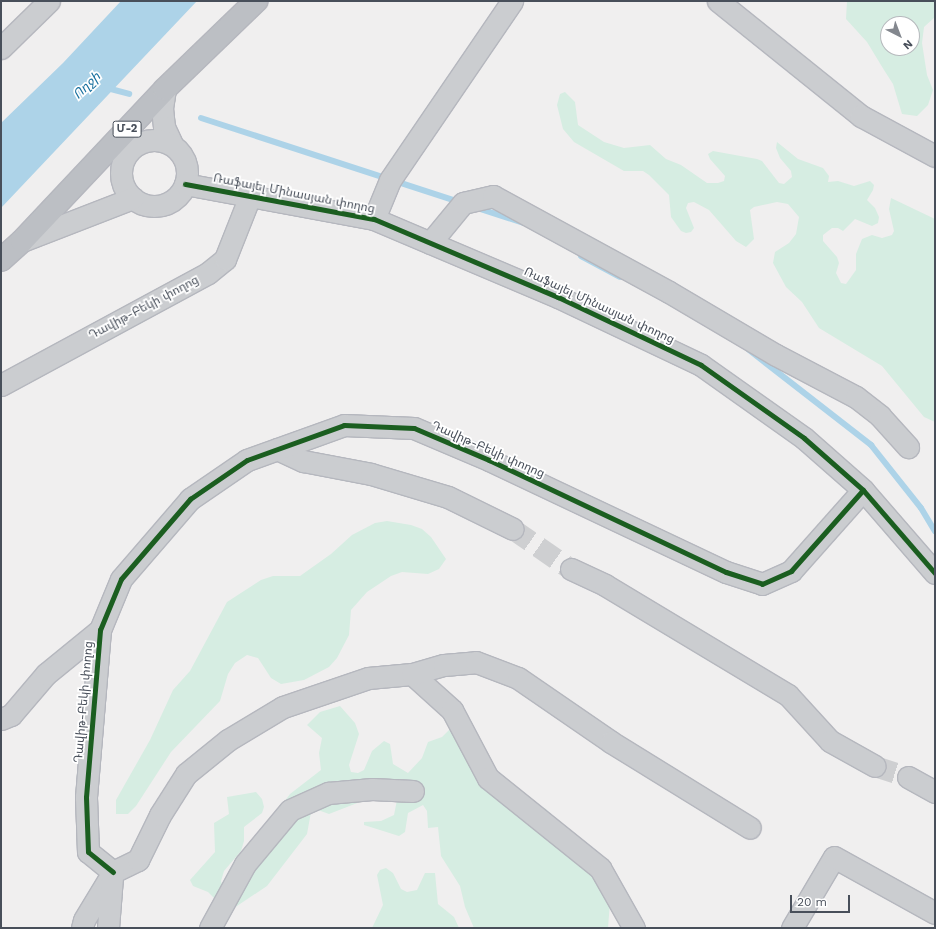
<!DOCTYPE html>
<html>
<head>
<meta charset="utf-8">
<style>
	body { margin:0 }
	#map { position:relative; width:936px; height:929px; overflow:hidden; background:#f0efef; font-family:"Work Sans","Noto Sans Armenian",sans-serif }
	div>[style] { position:absolute }
	[style*='--x'] { left:calc(var(--x)*1px); top:calc(var(--y)*1px); width:calc(var(--w)*1px); rotate:calc(var(--a)*1deg) }
	.green>* { inset:0; background:#d6ede2 }
	.water>* { inset:0; background:#add3e8 }
	.stream>* { height:6px; margin:-3px; padding:0 3px; transform-origin:3px; border-radius:3px; background:#add3e8 }
	.minor-tunnel>* { height:21px; margin-top:-10.5px; transform-origin:0; background:repeating-linear-gradient(90deg,#cecfd1 0 21px,transparent 0 31px) }
	.roads { filter:drop-shadow(1px 0 #b5b7be) drop-shadow(-1px 0 #b5b7be) drop-shadow(0 1px #b5b7be) drop-shadow(0 -1px #b5b7be) }
	.minor>* { height:21px; margin:-10.5px; padding:0 10.5px; transform-origin:10.5px; border-radius:10.5px; background:#cbcdd0 }
	.minor>.ring { margin:-10.5px; padding:0; box-sizing:content-box; background:none; border:21px solid #cbcdd0; border-radius:50% }
	.highway>* { height:22px; margin:-11px; padding:0 11px; transform-origin:11px; border-radius:11px; background:#bcbfc4 }
	.cycleway>* { height:5px; margin:-2.5px; padding:0 2.5px; transform-origin:2.5px; border-radius:2.5px; background:#1b5e20 }
	span { translate:-50% -50%; white-space:nowrap; text-align:center; line-height:1.15; -webkit-text-stroke:3.5px #fff; paint-order:stroke }
	.shield-label span { padding:1px 3px; background:#fff; border:1px solid; border-radius:3px; -webkit-text-stroke-width:0 }
	.shield-label { font-size:11px; color:#484f5a; font-weight:700 }
	.street-label { font-size:12px; color:#484f5a }
	.water-label { font-size:13px; color:#176f9e; font-style:italic }
	.frame { position:absolute; inset:0; border:2px solid #484f5a; pointer-events:none }
	.north { position:absolute; left:880px; top:16px; width:40px; height:40px; box-sizing:border-box; background:#fff; border:1px solid #b6b9bd; border-radius:50%; rotate:138deg; font-size:11px; font-weight:700; line-height:16px; text-align:center; color:#484f5a }
	.north::after { content:''; display:block; margin:auto; width:14px; height:18px; background:#83878e; clip-path:polygon(50% 0,100% 100%,50% 72%,0 100%) }
	.scale { position:absolute; left:790px; top:895px; width:60px; height:18px; box-sizing:border-box; border:2px solid #484f5a; border-top:0; padding-left:5px; font-size:12px; line-height:14px; white-space:nowrap; color:#484f5a; -webkit-text-stroke:3px #fff; paint-order:stroke }
</style>
</head>
<body>
<div id="map">
	<div class="green">
		<i style="clip-path:polygon(evenodd,847px 1px,935px 1px,935px 17px,924px 27px,922px 43px,927px 75px,933px 90px,928px 105px,917px 116px,902px 114px,893px 84px,884px 70px,867px 42px,846px 19px,847px 1px,888px 24px,912px 24px,912px 48px,888px 48px,888px 24px)"></i>
		<i style="clip-path:polygon(565px 92px,575px 102px,578px 125px,604px 142px,624px 148px,650px 145px,666px 159px,681px 165px,707px 183px,718px 183px,724px 181px,725px 176px,710px 159px,708px 154px,713px 151px,757px 159px,762px 161px,779px 183px,784px 184px,792px 177px,791px 171px,780px 158px,776px 148px,777px 142px,798px 159px,823px 168px,829px 176px,828px 182px,838px 181px,854px 186px,870px 181px,874px 185px,873px 190px,867px 200px,875px 208px,879px 217px,878px 223px,872px 226px,855px 219px,843px 231px,838px 228px,832px 228px,823px 235px,823px 241px,837px 257px,839px 263px,836px 273px,841px 283px,846px 284px,856px 270px,856px 254px,862px 239px,872px 235px,882px 238px,892px 235px,894px 231px,889px 209px,891px 198px,935px 219px,935px 422px,924px 417px,882px 366px,819px 328px,802px 302px,786px 287px,773px 263px,775px 252px,789px 243px,796px 234px,799px 217px,788px 204px,777px 202px,754px 207px,750px 210px,754px 239px,746px 247px,736px 241px,709px 210px,694px 202px,688px 203px,686px 208px,694px 228px,691px 232px,686px 233px,681px 231px,671px 217px,669px 195px,649px 175px,643px 171px,624px 171px,574px 142px,563px 129px,557px 105px,560px 94px)"></i>
		<i style="clip-path:polygon(387px 521px,411px 525px,422px 529px,431px 537px,446px 559px,439px 569px,428px 574px,402px 572px,391px 576px,367px 592px,351px 610px,349px 635px,337px 658px,329px 667px,304px 680px,281px 684px,271px 678px,258px 658px,247px 655px,235px 663px,228px 674px,220px 701px,171px 752px,136px 806px,128px 814px,116px 814px,116px 800px,150px 740px,173px 690px,190px 671px,227px 602px,261px 580px,273px 576px,300px 576px,331px 554px,352px 535px,375px 523px)"></i>
		<i style="clip-path:polygon(340px 706px,355px 723px,359px 734px,349px 765px,351px 772px,358px 773px,364px 770px,372px 751px,384px 741px,390px 744px,393px 764px,408px 773px,422px 758px,428px 742px,442px 737px,453px 726px,486px 766px,535px 804px,546px 809px,586px 854px,610px 902px,608px 928px,474px 928px,465px 907px,460px 886px,441px 856px,438px 827px,428px 828px,427px 811px,423px 805px,408px 813px,405px 832px,399px 836px,364px 825px,364px 822px,381px 821px,394px 815px,398px 795px,365px 800px,329px 814px,318px 810px,311px 812px,307px 834px,267px 886px,228px 912px,208px 892px,193px 886px,190px 880px,215px 852px,214px 823px,229px 814px,227px 797px,256px 792px,262px 799px,264px 807px,262px 813px,244px 827px,244px 841px,241px 851px,224px 871px,221px 881px,222px 885px,290px 794px,321px 770px,319px 753px,322px 738px,307px 725px,320px 712px)"></i>
		<i style="clip-path:polygon(386px 868px,393px 873px,401px 889px,407px 892px,417px 890px,425px 873px,435px 873px,438px 904px,454px 917px,459px 928px,372px 928px,383px 905px,377px 875px,380px 870px)"></i>
	</div>
	<div class="water">
		<i style="clip-path:polygon(121px 1px,197px 1px,1px 208px,1px 123px,63px 63px)"></i>
	</div>
	<div class="stream">
		<i style="--x:107;--y:88;--w:23;--a:15"></i>
		<i style="--x:201;--y:118;--w:272;--a:18"></i>
		<i style="--x:474;--y:207;--w:52;--a:17.7"></i>
		<i style="--x:581;--y:256;--w:44;--a:28.3"></i>
		<i style="--x:749;--y:350;--w:155;--a:37.9"></i>
		<i style="--x:871;--y:445;--w:80;--a:51.6"></i>
		<i style="--x:921;--y:508;--w:27;--a:59"></i>
	</div>
	<div class="minor-tunnel">
		<i style="--x:513;--y:529;--w:70;--a:34.6"></i>
		<i style="--x:875;--y:766;--w:35;--a:18"></i>
	</div>
	<div class="roads">
		<div class="minor">
			<i style="--x:718;--y:1;--w:184;--a:38.8"></i>
			<i style="--x:861;--y:116;--w:84;--a:28.4"></i>
			<i style="--x:1;--y:48;--w:67;--a:-44.4"></i>
			<i style="--x:165;--y:89;--w:19;--a:99"></i>
			<i style="--x:162;--y:108;--w:19;--a:84"></i>
			<i style="--x:164;--y:127;--w:19;--a:65"></i>
			<i class="ring" style="left:121px;top:140px;width:45px;height:45px"></i>
			<i style="--x:185;--y:184;--w:192;--a:10.5"></i>
			<i style="--x:374;--y:219;--w:200;--a:23"></i>
			<i style="--x:558;--y:297;--w:158;--a:25.4"></i>
			<i style="--x:701;--y:365;--w:126;--a:35.3"></i>
			<i style="--x:804;--y:438;--w:79;--a:41.4"></i>
			<i style="--x:863;--y:490;--w:110;--a:49.1"></i>
			<i style="--x:374;--y:219;--w:42;--a:-67.7"></i>
			<i style="--x:390;--y:180;--w:217;--a:-55.7"></i>
			<i style="--x:22;--y:241;--w:119;--a:-21.2"></i>
			<i style="--x:430;--y:243;--w:52;--a:-50.5"></i>
			<i style="--x:463;--y:203;--w:31;--a:-13"></i>
			<i style="--x:493;--y:196;--w:200;--a:28.6"></i>
			<i style="--x:669;--y:292;--w:124;--a:30.5"></i>
			<i style="--x:776;--y:355;--w:90;--a:27.7"></i>
			<i style="--x:856;--y:397;--w:31;--a:38"></i>
			<i style="--x:880;--y:416;--w:42;--a:47.9"></i>
			<i style="--x:1;--y:385;--w:235;--a:-28.4"></i>
			<i style="--x:208;--y:273;--w:22;--a:-39"></i>
			<i style="--x:225;--y:259;--w:68;--a:-68.4"></i>
			<i style="--x:277;--y:449;--w:29;--a:25"></i>
			<i style="--x:303;--y:461;--w:69;--a:10.8"></i>
			<i style="--x:371;--y:474;--w:80;--a:16.6"></i>
			<i style="--x:448;--y:497;--w:72;--a:26.2"></i>
			<i style="--x:571;--y:569;--w:38;--a:25"></i>
			<i style="--x:605;--y:585;--w:214;--a:31"></i>
			<i style="--x:788;--y:695;--w:62;--a:47.6"></i>
			<i style="--x:830;--y:741;--w:51;--a:29.1"></i>
			<i style="--x:412;--y:674;--w:54;--a:42"></i>
			<i style="--x:452;--y:710;--w:77;--a:62.1"></i>
			<i style="--x:488;--y:778;--w:144;--a:38.8"></i>
			<i style="--x:600;--y:868;--w:69;--a:60.5"></i>
			<i style="--x:1;--y:719;--w:11;--a:-22"></i>
			<i style="--x:11;--y:715;--w:54;--a:-49.5"></i>
			<i style="--x:46;--y:674;--w:70;--a:-39.2"></i>
			<i style="--x:908;--y:777;--w:31;--a:29"></i>
			<i style="--x:113;--y:872;--w:32;--a:-141"></i>
			<i style="--x:88;--y:852;--w:55;--a:-92.1"></i>
			<i style="--x:86;--y:797;--w:168;--a:-85.2"></i>
			<i style="--x:100;--y:630;--w:55;--a:-67.6"></i>
			<i style="--x:121;--y:579;--w:106;--a:-49.2"></i>
			<i style="--x:190;--y:499;--w:69;--a:-34.4"></i>
			<i style="--x:247;--y:460;--w:103;--a:-19.8"></i>
			<i style="--x:344;--y:425;--w:70;--a:2.5"></i>
			<i style="--x:414;--y:428;--w:82;--a:23.1"></i>
			<i style="--x:489;--y:460;--w:262;--a:25.3"></i>
			<i style="--x:726;--y:572;--w:38;--a:18"></i>
			<i style="--x:762;--y:584;--w:32;--a:-24"></i>
			<i style="--x:791;--y:571;--w:108;--a:-48.4"></i>
			<i style="--x:113;--y:872;--w:28;--a:-26"></i>
			<i style="--x:138;--y:860;--w:50;--a:-63.9"></i>
			<i style="--x:160;--y:815;--w:49;--a:-57.6"></i>
			<i style="--x:186;--y:774;--w:54;--a:-39"></i>
			<i style="--x:228;--y:740;--w:64;--a:-31"></i>
			<i style="--x:283;--y:707;--w:90;--a:-18.8"></i>
			<i style="--x:368;--y:678;--w:44;--a:-5.2"></i>
			<i style="--x:412;--y:674;--w:33;--a:-16"></i>
			<i style="--x:444;--y:665;--w:32;--a:-5"></i>
			<i style="--x:476;--y:662;--w:45;--a:20.9"></i>
			<i style="--x:518;--y:678;--w:113;--a:34.5"></i>
			<i style="--x:611;--y:742;--w:163;--a:31.7"></i>
			<i style="--x:82;--y:928;--w:8;--a:-76"></i>
			<i style="--x:84;--y:920;--w:56;--a:-58.9"></i>
			<i style="--x:108;--y:928;--w:51;--a:-85.5"></i>
			<i style="--x:210;--y:928;--w:73;--a:-61.3"></i>
			<i style="--x:245;--y:864;--w:70;--a:-50.2"></i>
			<i style="--x:290;--y:810;--w:42;--a:-24.1"></i>
			<i style="--x:328;--y:793;--w:44;--a:-5.2"></i>
			<i style="--x:372;--y:789;--w:41;--a:2.8"></i>
			<i style="--x:792;--y:928;--w:82;--a:-59.4"></i>
			<i style="--x:834;--y:857;--w:115;--a:29"></i>
		</div>
		<div class="highway">
			<i style="--x:1;--y:260;--w:28;--a:-42"></i>
			<i style="--x:22;--y:241;--w:209;--a:-46.7"></i>
			<i style="--x:165;--y:89;--w:127;--a:-44"></i>
		</div>
	</div>
	<div class="cycleway">
		<i style="--x:185;--y:184;--w:192;--a:10.5"></i>
		<i style="--x:374;--y:219;--w:200;--a:23"></i>
		<i style="--x:558;--y:297;--w:158;--a:25.4"></i>
		<i style="--x:701;--y:365;--w:126;--a:35.3"></i>
		<i style="--x:804;--y:438;--w:79;--a:41.4"></i>
		<i style="--x:863;--y:490;--w:110;--a:49.1"></i>
		<i style="--x:113;--y:872;--w:32;--a:-141"></i>
		<i style="--x:88;--y:852;--w:55;--a:-92.1"></i>
		<i style="--x:86;--y:797;--w:168;--a:-85.2"></i>
		<i style="--x:100;--y:630;--w:55;--a:-67.6"></i>
		<i style="--x:121;--y:579;--w:106;--a:-49.2"></i>
		<i style="--x:190;--y:499;--w:69;--a:-34.4"></i>
		<i style="--x:247;--y:460;--w:103;--a:-19.8"></i>
		<i style="--x:344;--y:425;--w:70;--a:2.5"></i>
		<i style="--x:414;--y:428;--w:82;--a:23.1"></i>
		<i style="--x:489;--y:460;--w:262;--a:25.3"></i>
		<i style="--x:726;--y:572;--w:38;--a:18"></i>
		<i style="--x:762;--y:584;--w:32;--a:-24"></i>
		<i style="--x:791;--y:571;--w:108;--a:-48.4"></i>
	</div>
	<div class="shield-label">
		<span style="left:127px;top:129px">Մ-2</span>
	</div>
	<div class="street-label">
		<span style="left:294px;top:194px;rotate:11deg">Ռաֆայել Մինասյան փողոց</span>
		<span style="left:599px;top:306px;rotate:25deg">Ռաֆայել Մինասյան փողոց</span>
		<span style="left:144px;top:308px;rotate:-28deg">Դավիթ-Բեկի փողոց</span>
		<span style="left:488px;top:450px;rotate:24deg">Դավիթ-Բեկի փողոց</span>
		<span style="left:84px;top:702px;rotate:-85deg">Դավիթ-Բեկի փողոց</span>
	</div>
	<div class="water-label">
		<span style="left:87px;top:86px;rotate:-44deg">Ողջի</span>
	</div>
	<div class="frame"></div>
	<div class="north">N</div>
	<div class="scale">20 m</div>
</div>
</body>
</html>
